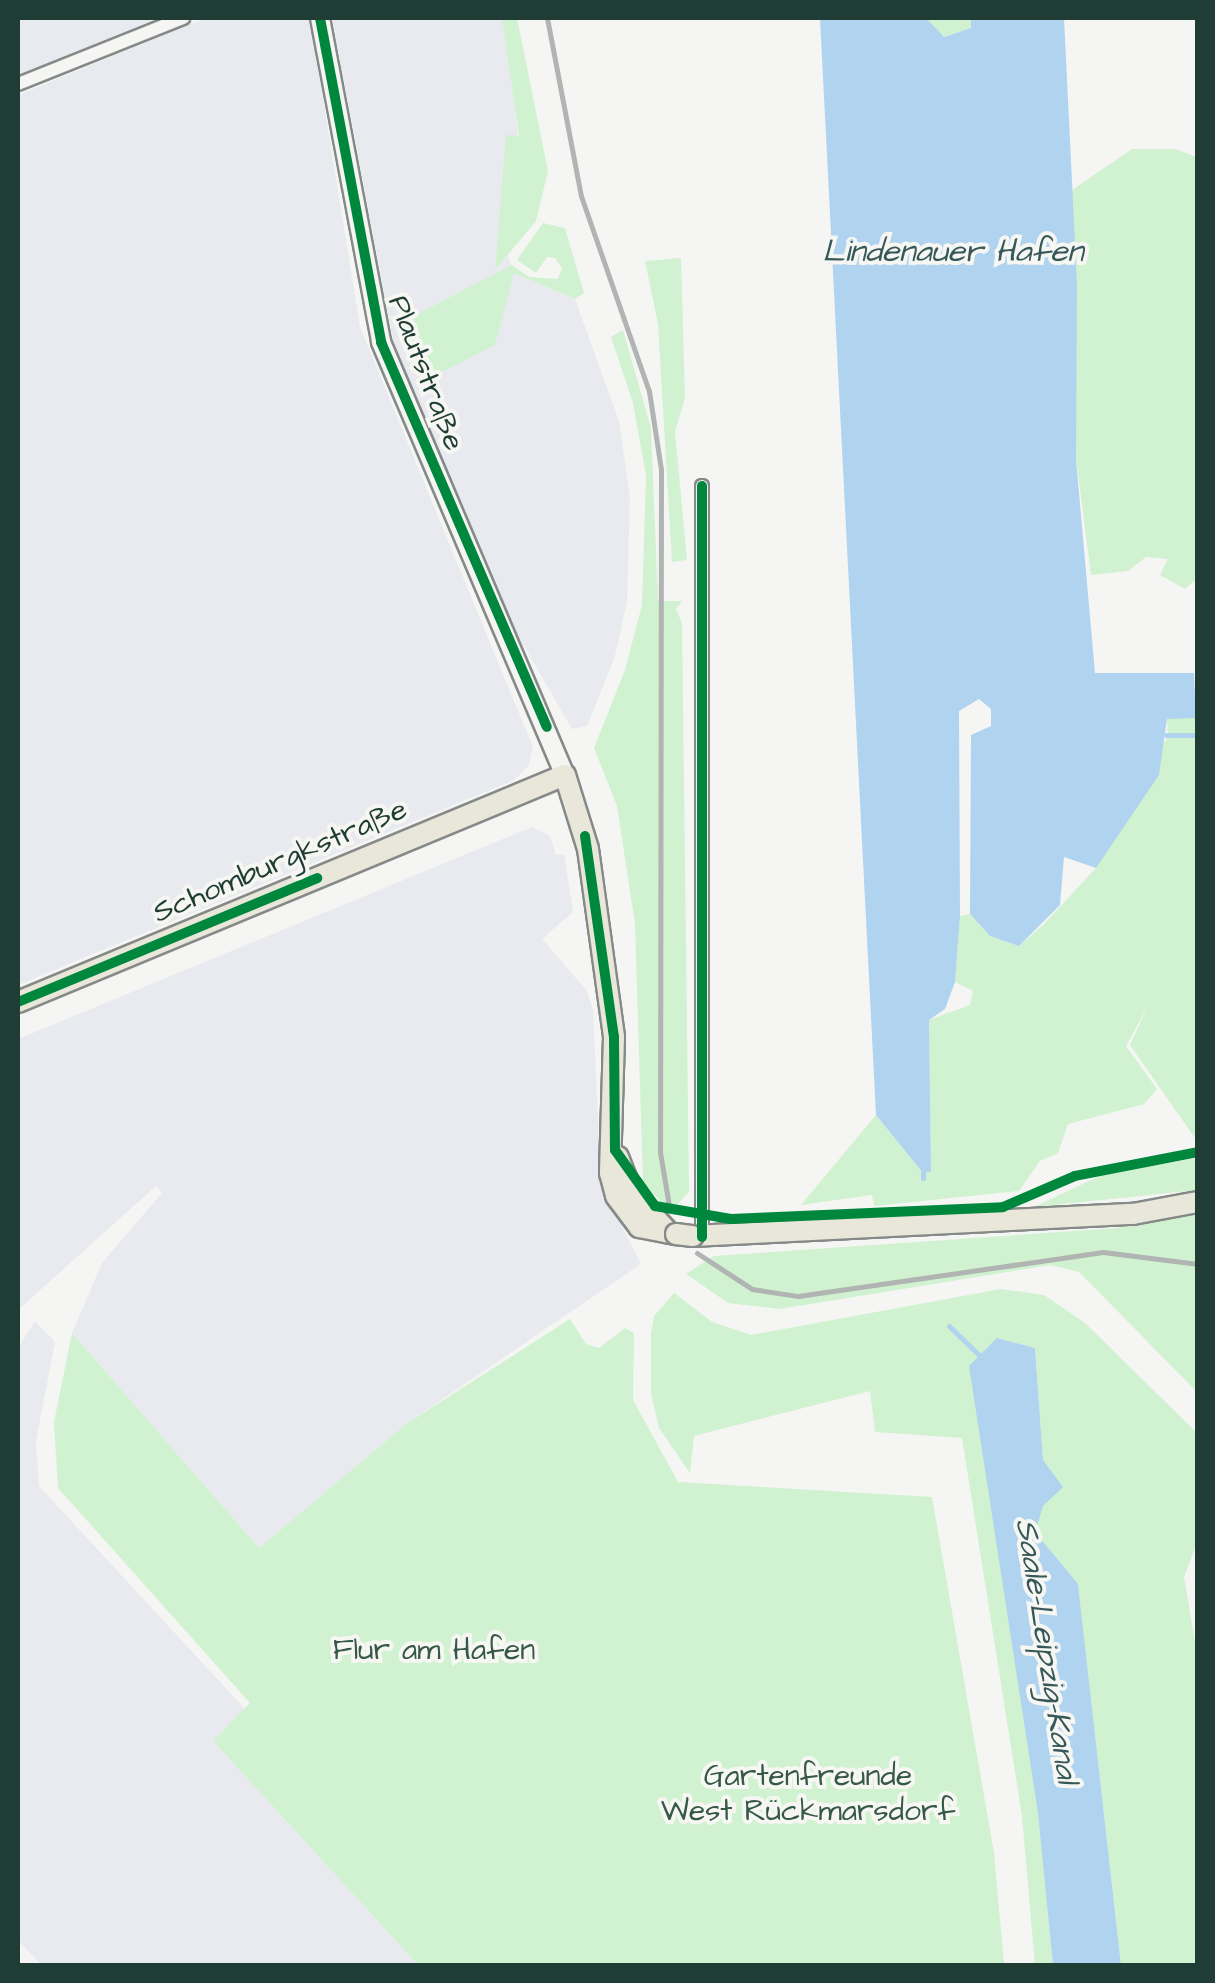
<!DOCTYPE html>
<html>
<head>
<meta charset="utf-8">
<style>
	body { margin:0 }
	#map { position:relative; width:1215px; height:1983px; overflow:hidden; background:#f5f5f3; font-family:"Architects Daughter",sans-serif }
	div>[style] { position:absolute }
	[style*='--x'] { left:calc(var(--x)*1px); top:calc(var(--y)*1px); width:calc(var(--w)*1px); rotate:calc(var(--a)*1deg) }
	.built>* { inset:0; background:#e9eaf0 }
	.green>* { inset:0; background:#d1f2d0 }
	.water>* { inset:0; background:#b0d3f0 }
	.stream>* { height:5px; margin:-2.5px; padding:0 2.5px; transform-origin:2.5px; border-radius:2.5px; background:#b0d3f0 }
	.roads { filter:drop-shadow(2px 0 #858a88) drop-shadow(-2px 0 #858a88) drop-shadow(0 2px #858a88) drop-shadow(0 -2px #858a88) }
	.street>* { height:12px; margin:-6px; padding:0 6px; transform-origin:6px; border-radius:6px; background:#f5f5f3 }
	.secondary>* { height:18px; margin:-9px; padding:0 9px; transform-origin:9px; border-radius:9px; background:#f5f5f3 }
	.primary>* { height:20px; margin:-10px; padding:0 10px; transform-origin:10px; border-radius:10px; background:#e9e7da }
	.rail>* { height:5px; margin:-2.5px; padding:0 2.5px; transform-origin:2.5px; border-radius:2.5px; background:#b0b4b2 }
	.bridges { filter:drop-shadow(2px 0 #858a88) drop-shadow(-2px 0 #858a88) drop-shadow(0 2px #858a88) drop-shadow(0 -2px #858a88) }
	.primary-bridge>* { height:20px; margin:-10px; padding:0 10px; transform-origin:10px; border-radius:10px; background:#e9e7da }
	.cycleway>* { height:10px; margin:-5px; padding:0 5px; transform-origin:5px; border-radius:5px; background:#00873e }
	span { translate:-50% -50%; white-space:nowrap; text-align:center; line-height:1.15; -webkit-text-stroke:8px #f6f6f2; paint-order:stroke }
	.street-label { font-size:30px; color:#1f3d34 }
	.park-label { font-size:30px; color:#355847 }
	.water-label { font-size:32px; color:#365859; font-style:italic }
	.frame { position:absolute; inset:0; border:20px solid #1f3d34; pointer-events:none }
</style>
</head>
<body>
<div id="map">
	<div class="built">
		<i style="clip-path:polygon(18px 18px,158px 18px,18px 75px)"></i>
		<i style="clip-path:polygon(206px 18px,310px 18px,360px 327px,533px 747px,529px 765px,514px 780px,18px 985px,18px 95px)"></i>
		<i style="clip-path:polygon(332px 18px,504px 18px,521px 160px,507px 252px,514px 273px,575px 299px,619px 421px,630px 499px,627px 602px,615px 656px,587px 726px,572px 729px,513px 627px,396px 355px)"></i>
		<i style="clip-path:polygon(532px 827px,550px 836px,556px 855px,564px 854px,573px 912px,542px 939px,587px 991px,593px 1010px,601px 1185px,641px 1264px,406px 1424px,259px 1548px,72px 1333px,102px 1263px,162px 1193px,156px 1186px,18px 1310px,18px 1039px)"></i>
		<i style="clip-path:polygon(35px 1321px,55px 1342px,36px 1441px,39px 1486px,245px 1709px,213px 1741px,418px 1965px,41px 1965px,18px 1940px,18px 1348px)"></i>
	</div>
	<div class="green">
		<i style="clip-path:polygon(502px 18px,517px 18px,548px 171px,536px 221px,495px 270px,506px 135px,519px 136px)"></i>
		<i style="clip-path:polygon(926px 18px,971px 18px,972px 28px,943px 37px)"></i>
		<i style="clip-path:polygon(1132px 149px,1175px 149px,1197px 157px,1198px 577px,1185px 589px,1160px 575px,1168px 559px,1146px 557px,1128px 571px,1091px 575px,1076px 459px,1072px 190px)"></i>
		<i style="clip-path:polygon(543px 223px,565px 228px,584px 293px,575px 299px,514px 273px,495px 345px,421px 383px,400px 323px,512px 265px,529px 277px,558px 279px,562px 268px,555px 258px,547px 257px,536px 273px,517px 260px)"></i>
		<i style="clip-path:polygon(681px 258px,685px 398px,675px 432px,687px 560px,672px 562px,658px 324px,645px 261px)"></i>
		<i style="clip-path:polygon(623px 330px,651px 428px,658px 601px,682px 601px,676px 609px,682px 623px,689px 1192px,676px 1206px,660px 1201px,643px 1182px,635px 924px,617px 806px,594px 748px,625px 670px,642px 605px,646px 476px,633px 403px,611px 337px)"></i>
		<i style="clip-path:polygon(1197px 668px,1197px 1141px,1130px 1045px,1148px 1006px,1126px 1046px,1157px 1089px,1144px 1104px,1068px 1124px,1058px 1153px,1040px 1161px,1019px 1191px,874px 1206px,872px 1195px,801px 1205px,876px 1115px,923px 1173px,931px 1172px,929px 1020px,970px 1005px,973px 991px,955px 982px,960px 916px,970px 914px,990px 936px,1019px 946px,1043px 925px,1096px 868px,1168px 736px,1167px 718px,1195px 717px)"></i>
		<i style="clip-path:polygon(1197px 1158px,1197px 1190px,1034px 1207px,1104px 1174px)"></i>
		<i style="clip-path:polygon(1197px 1211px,1197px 1392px,1079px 1272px,1050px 1265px,780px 1309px,728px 1303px,686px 1274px,714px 1256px,1117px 1228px)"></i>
		<i style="clip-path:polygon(1001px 1289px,1044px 1295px,1085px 1323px,1197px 1433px,1197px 1543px,1184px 1577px,1198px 1660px,1197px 1965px,1121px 1965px,1078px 1585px,1035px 1532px,1043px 1460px,1035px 1348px,997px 1338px,1053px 1966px,1035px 1965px,1022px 1816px,962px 1438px,875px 1432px,870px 1391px,694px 1436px,690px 1473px,659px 1428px,651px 1394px,651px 1334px,654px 1316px,674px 1293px,712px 1322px,751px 1335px)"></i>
		<i style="clip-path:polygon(570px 1319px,586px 1344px,599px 1348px,625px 1328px,634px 1333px,633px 1400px,678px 1482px,932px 1497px,994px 1853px,1004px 1965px,418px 1965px,213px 1741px,250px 1703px,58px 1488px,54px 1422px,72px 1333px,259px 1548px,406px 1424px)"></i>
	</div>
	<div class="water">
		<i style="clip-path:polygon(820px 18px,926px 18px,944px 37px,971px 28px,971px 18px,1064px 18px,1077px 284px,1076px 459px,1095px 673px,1194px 673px,1196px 718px,1167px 719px,1159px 775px,1096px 868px,1064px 857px,1060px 905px,1019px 946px,990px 936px,970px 914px,971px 735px,991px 726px,991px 709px,979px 699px,959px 711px,960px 916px,955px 982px,945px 1009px,929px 1020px,931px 1172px,923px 1173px,876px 1115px)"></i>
		<i style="clip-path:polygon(997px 1338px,1035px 1348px,1043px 1460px,1063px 1487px,1043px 1506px,1035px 1532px,1078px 1584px,1121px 1965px,1053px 1965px,1038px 1813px,969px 1366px)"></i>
	</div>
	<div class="stream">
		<i style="--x:1166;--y:735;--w:32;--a:0"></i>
		<i style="--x:923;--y:1173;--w:5;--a:90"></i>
		<i style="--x:949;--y:1326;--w:45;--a:44.1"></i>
	</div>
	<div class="roads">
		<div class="street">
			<i style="--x:18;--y:84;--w:178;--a:-21.8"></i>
			<i style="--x:702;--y:1237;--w:751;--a:-90"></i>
		</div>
		<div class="secondary">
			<i style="--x:320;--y:18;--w:330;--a:79.3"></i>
			<i style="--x:381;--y:342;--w:470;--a:67"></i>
		</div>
		<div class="primary">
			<i style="--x:18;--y:1002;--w:592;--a:-22.54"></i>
			<i style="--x:565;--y:775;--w:77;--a:72.7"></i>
			<i style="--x:588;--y:849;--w:190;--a:82.1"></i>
			<i style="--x:614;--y:1037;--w:136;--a:91.7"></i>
			<i style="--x:610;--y:1173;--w:24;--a:75"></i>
			<i style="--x:616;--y:1196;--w:39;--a:53"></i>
			<i style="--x:639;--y:1227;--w:38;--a:11"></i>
			<i style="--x:618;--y:1157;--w:39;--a:69"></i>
			<i style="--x:632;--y:1193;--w:54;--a:47.2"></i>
			<i style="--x:693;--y:1236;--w:441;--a:-2.9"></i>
			<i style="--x:1133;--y:1214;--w:66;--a:-10.5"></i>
		</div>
	</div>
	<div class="rail">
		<i style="--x:547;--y:18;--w:181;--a:79.2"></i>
		<i style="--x:581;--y:196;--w:207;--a:70.8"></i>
		<i style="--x:649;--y:391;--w:79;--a:81.3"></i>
		<i style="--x:661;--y:469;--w:683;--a:90.08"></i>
		<i style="--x:660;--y:1152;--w:55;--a:80.5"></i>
		<i style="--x:697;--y:1253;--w:66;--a:33.2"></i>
		<i style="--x:752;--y:1289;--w:47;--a:8.7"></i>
		<i style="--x:798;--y:1296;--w:308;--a:-8.2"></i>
		<i style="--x:1103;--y:1252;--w:96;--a:7.2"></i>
	</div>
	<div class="bridges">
		<div class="primary-bridge">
			<i style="--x:676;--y:1234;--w:17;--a:7"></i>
		</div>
	</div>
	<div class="cycleway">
		<i style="--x:320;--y:18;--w:330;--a:79.3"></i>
		<i style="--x:381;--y:342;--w:419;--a:66.7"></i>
		<i style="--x:585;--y:836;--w:203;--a:81.8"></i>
		<i style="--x:614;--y:1037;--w:113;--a:89.5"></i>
		<i style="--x:615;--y:1150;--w:69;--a:54.5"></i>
		<i style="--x:655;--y:1206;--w:77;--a:9.7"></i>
		<i style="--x:731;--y:1219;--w:272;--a:-2.5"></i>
		<i style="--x:1003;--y:1207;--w:78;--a:-23.3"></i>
		<i style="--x:1075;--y:1176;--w:125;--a:-11"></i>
		<i style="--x:18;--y:1002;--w:324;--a:-22.5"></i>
		<i style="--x:702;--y:1237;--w:751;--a:-90"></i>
	</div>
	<div class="street-label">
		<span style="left:426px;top:373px;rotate:69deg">Plautstraße</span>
		<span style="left:280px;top:861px;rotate:-23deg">Schomburgkstraße</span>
	</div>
	<div class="park-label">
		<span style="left:434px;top:1650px">Flur am Hafen</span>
		<span style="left:808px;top:1793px">Gartenfreunde<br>West Rückmarsdorf</span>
	</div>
	<div class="water-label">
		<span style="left:953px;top:252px">Lindenauer Hafen</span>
		<span style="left:1046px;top:1651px;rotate:81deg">Saale-Leipzig-Kanal</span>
	</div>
	<div class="frame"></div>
</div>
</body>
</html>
